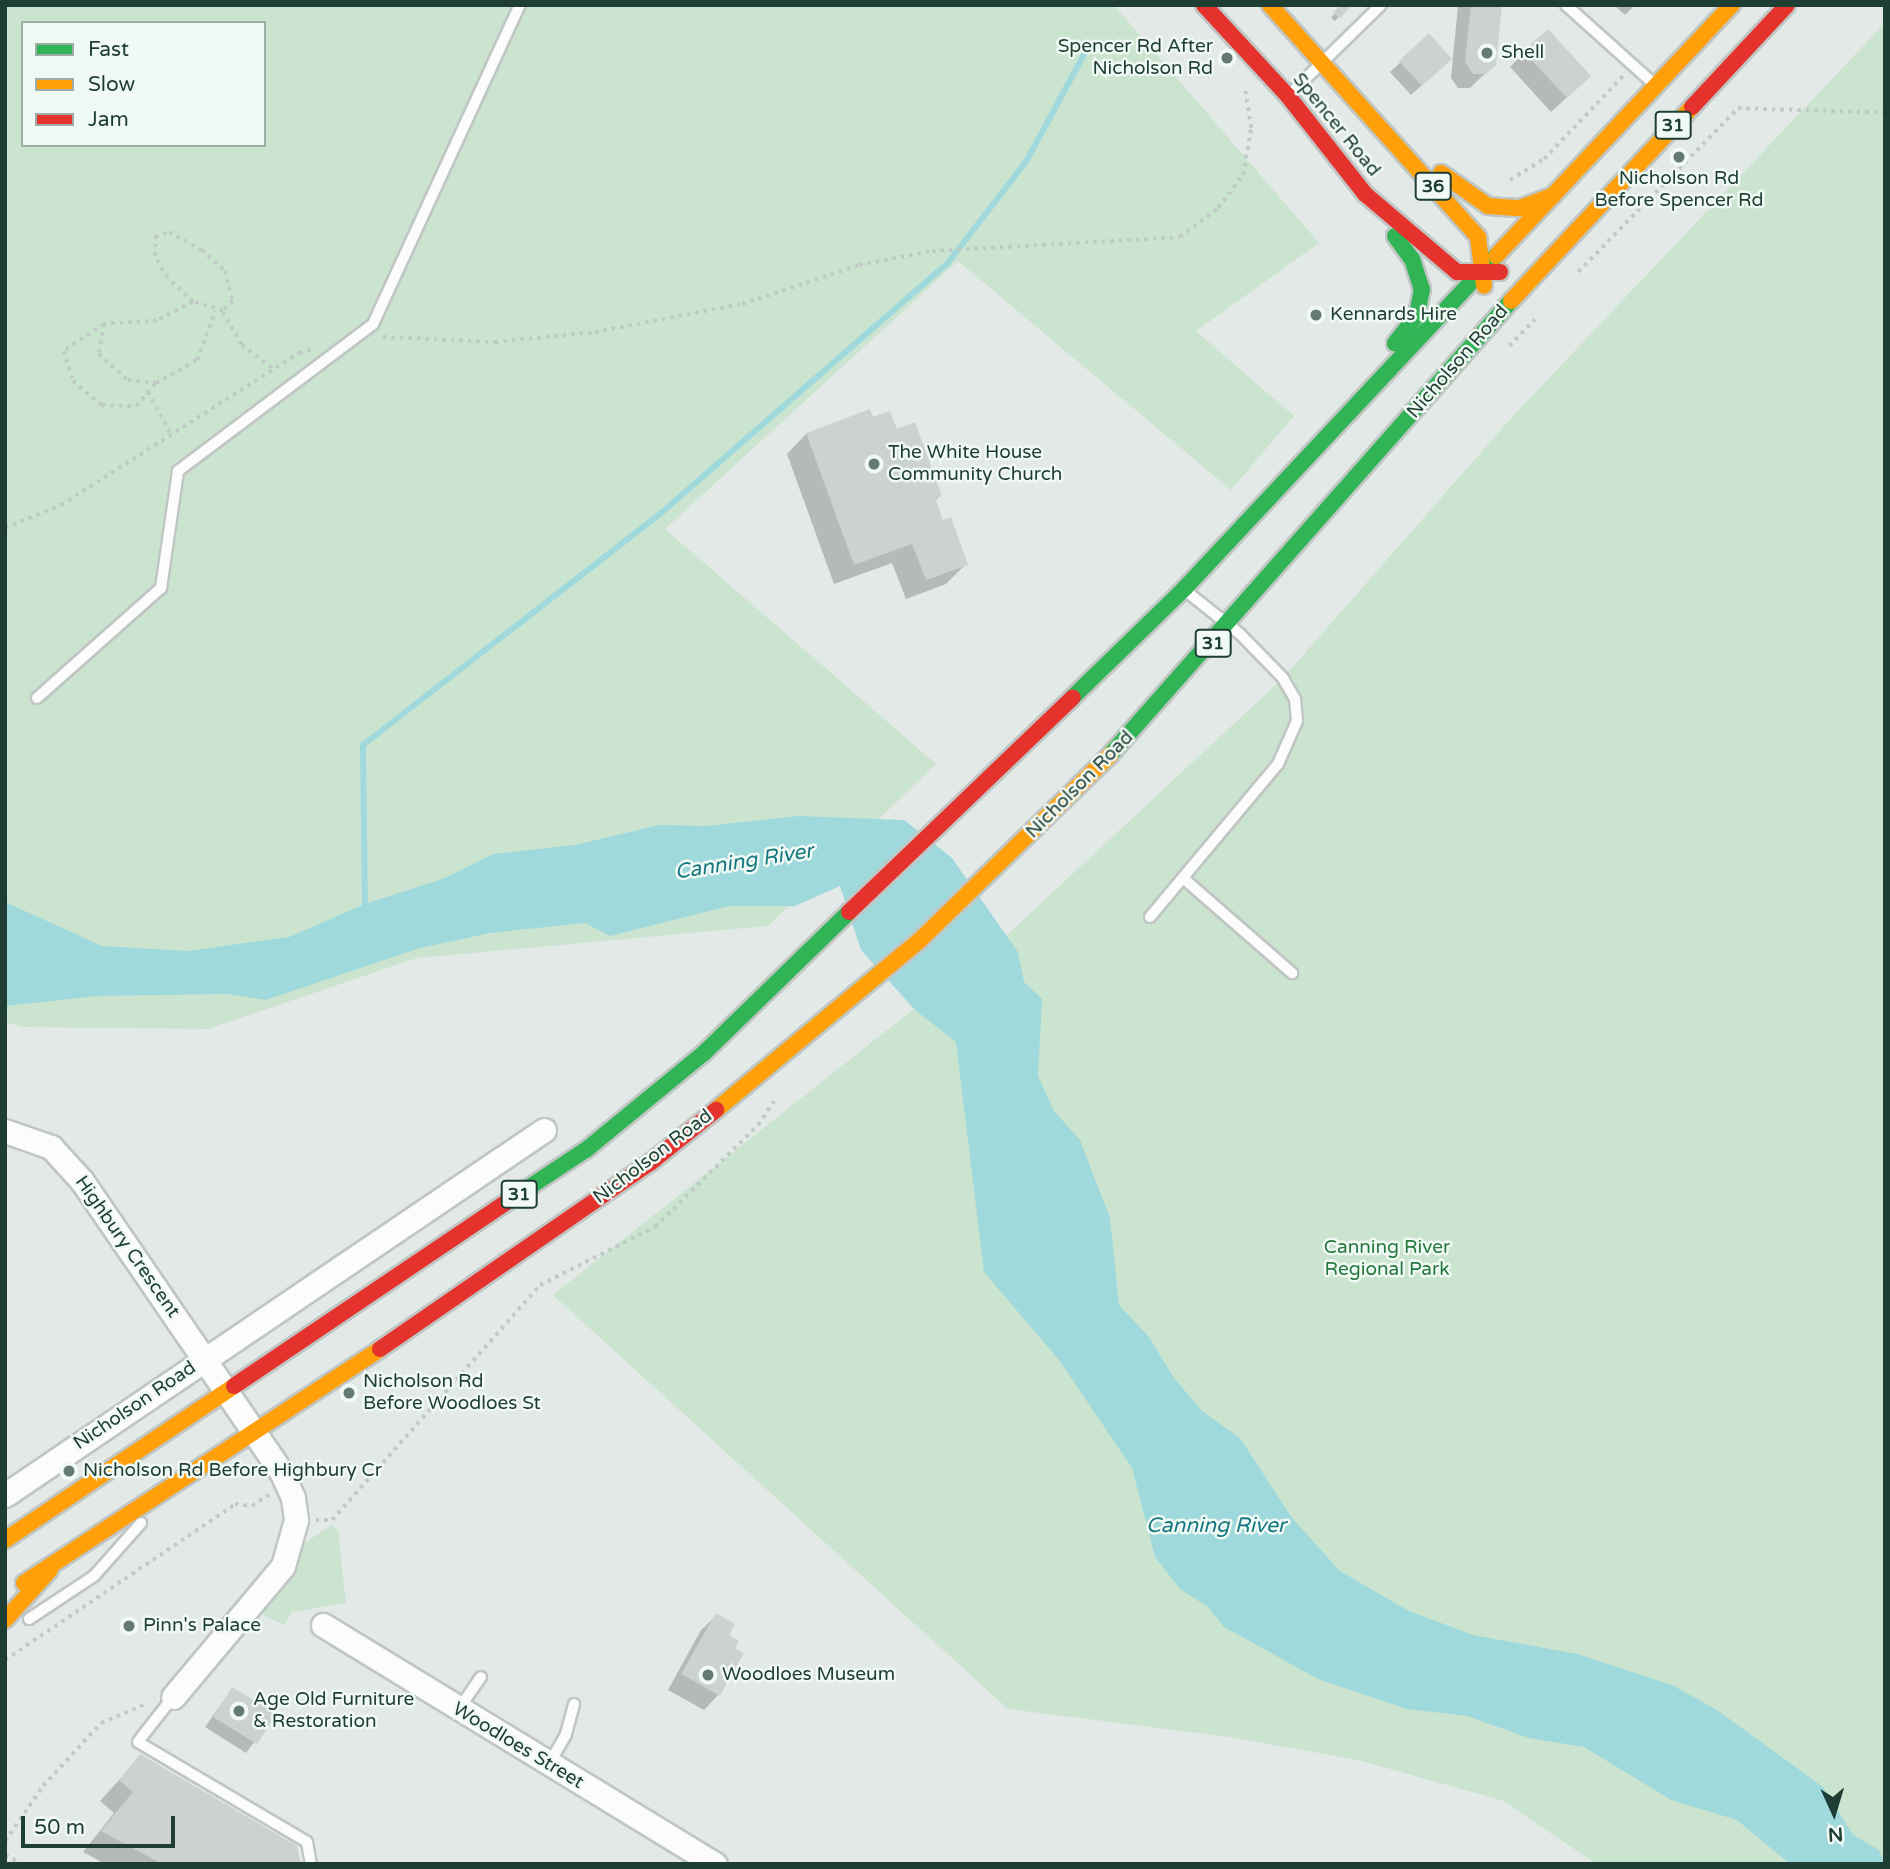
<!DOCTYPE html>
<html>
<head>
<meta charset="utf-8">
<style>
	body { margin:0 }
	#map { position:relative; width:1890px; height:1869px; overflow:hidden; background:#e3e9e6; font-family:"Varela Round",sans-serif }
	div>[style] { position:absolute }
	[style*='--x'] { left:calc(var(--x)*1px); top:calc(var(--y)*1px); width:calc(var(--w)*1px); rotate:calc(var(--a)*1deg) }
	.green>* { inset:0; background:#cbe4d0 }
	.water>* { inset:0; background:#a0d9dc }
	.shadow>* { inset:0; background:#0003 }
	.stream>* { height:6px; margin:-3px; padding:0 3px; transform-origin:3px; border-radius:3px; background:#a0d9dc }
	.building>* { inset:0; background:#cbd2cf }
	.path>* { height:3.5px; margin-top:-1.75px; transform-origin:0; background:repeating-linear-gradient(90deg,#c0cac6 0 3.5px,transparent 0 8.5px) }
	.roads { filter:drop-shadow(2px 0 #c0c6c3) drop-shadow(-2px 0 #c0c6c3) drop-shadow(0 2px #c0c6c3) drop-shadow(0 -2px #c0c6c3) }
	.lane>* { height:10px; margin:-5px; padding:0 5px; transform-origin:5px; border-radius:5px; background:#fbfcfb }
	.street>* { height:23px; margin:-11.5px; padding:0 11.5px; transform-origin:11.5px; border-radius:11.5px; background:#fbfcfb }
	.fast>* { height:16px; margin:-8px; padding:0 8px; transform-origin:8px; border-radius:8px; background:#30b455 }
	.slow>* { height:16px; margin:-8px; padding:0 8px; transform-origin:8px; border-radius:8px; background:#ff9f0a }
	.jam>* { height:16px; margin:-8px; padding:0 8px; transform-origin:8px; border-radius:8px; background:#e5322d }
	.dots>* { width:19px; height:19px; translate:-50% -50%; box-sizing:border-box; border:4px solid #f1f9f4; border-radius:50% }
	span { translate:-50% -50%; white-space:nowrap; text-align:center; line-height:1.15; -webkit-text-stroke:5px #f1f9f4; paint-order:stroke }
	.shield-label span { padding:2px 5px; background:#f1f9f4; border:2px solid; border-radius:5px; -webkit-text-stroke-width:0 }
	.shield-label { font-size:18px; color:#1f3e33; font-weight:700 }
	.poi-label { font-size:19px; color:#1f3e33 }
	.right { translate:-100% -50%; text-align:right }
	.left { translate:0 -50%; text-align:left }
	.street-label { font-size:19px; color:#1f3e33 }
	.park-label { font-size:19px; color:#26793e }
	.water-label { font-size:21px; color:#147880; font-style:italic }
	.frame { position:absolute; inset:0; border:7px solid #1f3e33; pointer-events:none }
	.legend { position:absolute; left:21px; top:21px; width:245px; height:126px; box-sizing:border-box; background:#f1f9f4; border:2px solid #9daea7; margin:0; padding:9px 12px; list-style:none; font-size:21px; color:#1f3e33 }
	.legend li { display:flex; align-items:center; gap:14px; height:35px }
	.legend b { width:35px; border:2px solid #9daea7 }
	.north { position:absolute; left:1799px; top:1778px; width:70px; height:70px; -webkit-text-stroke:5px #f1f9f4; paint-order:stroke; rotate:176deg; font-size:19px; font-weight:700; line-height:28px; text-align:center; color:#1f3e33 }
	.north::after { content:''; display:block; margin:auto; width:24px; height:32px; background:#1f3e33; clip-path:polygon(50% 0,100% 100%,50% 72%,0 100%) }
	.scale { position:absolute; left:21px; top:1816px; width:154px; height:32px; box-sizing:border-box; border:4px solid #1f3e33; border-top:0; padding-left:9px; font-size:21px; line-height:24px; white-space:nowrap; color:#1f3e33; -webkit-text-stroke:5px #f1f9f4; paint-order:stroke }
</style>
</head>
<body>
<div id="map">
	<div class="green">
		<i style="clip-path:polygon(evenodd,5px 5px,1114px 5px,1319px 243px,1196px 331px,1294px 416px,1231px 490px,958px 261px,665px 529px,936px 764px,768px 926px,417px 958px,208px 1029px,23px 1027px,5px 1022px,5px 5px,23px 23px,264px 23px,264px 145px,23px 145px,23px 23px)"></i>
		<i style="clip-path:polygon(1885px 23px,1885px 1864px,1596px 1864px,1504px 1801px,1358px 1760px,1230px 1737px,1008px 1709px,553px 1295px,1007px 935px,1283px 678px,1513px 416px)"></i>
		<i style="clip-path:polygon(332px 1525px,338px 1530px,346px 1603px,292px 1612px,284px 1625px,255px 1611px,286px 1578px,306px 1542px)"></i>
	</div>
	<div class="water">
		<i style="clip-path:polygon(799px 816px,904px 820px,952px 858px,1018px 952px,1024px 982px,1042px 999px,1038px 1076px,1054px 1111px,1080px 1140px,1110px 1218px,1119px 1305px,1149px 1337px,1174px 1378px,1202px 1411px,1240px 1438px,1292px 1518px,1340px 1571px,1409px 1611px,1473px 1635px,1577px 1654px,1672px 1685px,1717px 1710px,1823px 1787px,1853px 1835px,1879px 1850px,1885px 1864px,1790px 1864px,1737px 1820px,1671px 1800px,1584px 1747px,1529px 1738px,1467px 1716px,1407px 1709px,1318px 1679px,1224px 1627px,1208px 1607px,1180px 1589px,1155px 1557px,1132px 1468px,1059px 1360px,984px 1272px,956px 1042px,915px 1010px,861px 950px,840px 886px,795px 906px,729px 906px,610px 936px,585px 923px,490px 933px,420px 948px,266px 1000px,227px 994px,98px 996px,5px 1006px,5px 902px,102px 946px,188px 951px,289px 937px,365px 904px,445px 878px,493px 854px,575px 845px,659px 825px,706px 826px)"></i>
	</div>
	<div class="shadow">
		<i style="clip-path:polygon(1342px 5px,1348px 7px,1335px 21px,1331px 18px)"></i>
		<i style="clip-path:polygon(1458px 5px,1500px 5px,1495px 64px,1470px 88px,1458px 88px,1451px 78px)"></i>
		<i style="clip-path:polygon(1614px 5px,1635px 5px,1625px 15px)"></i>
		<i style="clip-path:polygon(1429px 36px,1441px 68px,1411px 95px,1390px 72px)"></i>
		<i style="clip-path:polygon(1524px 52px,1574px 91px,1551px 112px,1510px 67px)"></i>
		<i style="clip-path:polygon(872px 419px,940px 495px,935px 501px,942px 522px,966px 564px,946px 584px,906px 599px,892px 563px,834px 584px,787px 454px,806px 434px)"></i>
		<i style="clip-path:polygon(716px 1616px,733px 1648px,718px 1695px,704px 1710px,668px 1690px,701px 1630px)"></i>
		<i style="clip-path:polygon(232px 1689px,274px 1715px,246px 1753px,205px 1727px)"></i>
		<i style="clip-path:polygon(140px 1757px,299px 1864px,105px 1864px,83px 1852px,114px 1813px,100px 1801px)"></i>
	</div>
	<div class="stream">
		<i style="--x:365;--y:910;--w:165;--a:-90.7"></i>
		<i style="--x:363;--y:745;--w:376;--a:-37.9"></i>
		<i style="--x:660;--y:514;--w:381;--a:-41.1"></i>
		<i style="--x:947;--y:264;--w:131;--a:-52.4"></i>
		<i style="--x:1027;--y:160;--w:124;--a:-61.6"></i>
	</div>
	<div class="building">
		<i style="clip-path:polygon(1340px 5px,1352px 5px,1340px 18px,1333px 13px)"></i>
		<i style="clip-path:polygon(1471px 5px,1502px 5px,1496px 65px,1486px 74px,1473px 74px,1465px 62px)"></i>
		<i style="clip-path:polygon(1548px 29px,1591px 76px,1567px 98px,1523px 51px)"></i>
		<i style="clip-path:polygon(1429px 33px,1452px 59px,1422px 86px,1399px 61px)"></i>
		<i style="clip-path:polygon(870px 409px,873px 417px,890px 411px,897px 429px,915px 422px,942px 496px,935px 498px,943px 520px,951px 517px,968px 565px,926px 580px,912px 544px,854px 565px,806px 433px)"></i>
		<i style="clip-path:polygon(716px 1613px,735px 1624px,729px 1635px,739px 1641px,735px 1648px,744px 1653px,720px 1696px,681px 1674px)"></i>
		<i style="clip-path:polygon(232px 1687px,276px 1714px,257px 1744px,213px 1717px)"></i>
		<i style="clip-path:polygon(140px 1754px,297px 1846px,301px 1864px,162px 1864px,101px 1831px,133px 1792px,119px 1780px)"></i>
	</div>
	<div class="path">
		<i style="--x:1510;--y:180;--w:40;--a:-32"></i>
		<i style="--x:1544;--y:159;--w:116;--a:-46.4"></i>
		<i style="--x:169;--y:232;--w:38;--a:29"></i>
		<i style="--x:202;--y:250;--w:31;--a:42"></i>
		<i style="--x:225;--y:271;--w:31;--a:75"></i>
		<i style="--x:233;--y:301;--w:14;--a:135"></i>
		<i style="--x:223;--y:311;--w:31;--a:-163"></i>
		<i style="--x:193;--y:302;--w:35;--a:-137"></i>
		<i style="--x:167;--y:278;--w:25;--a:-119"></i>
		<i style="--x:155;--y:256;--w:19;--a:-90"></i>
		<i style="--x:155;--y:237;--w:15;--a:-20"></i>
		<i style="--x:1578;--y:272;--w:229;--a:-45.7"></i>
		<i style="--x:1738;--y:108;--w:147;--a:1.9"></i>
		<i style="--x:193;--y:302;--w:41;--a:152.2"></i>
		<i style="--x:157;--y:321;--w:53;--a:176.8"></i>
		<i style="--x:104;--y:324;--w:30;--a:99"></i>
		<i style="--x:99;--y:354;--w:39;--a:42"></i>
		<i style="--x:128;--y:380;--w:28;--a:6"></i>
		<i style="--x:156;--y:383;--w:47;--a:-29.3"></i>
		<i style="--x:197;--y:360;--w:52;--a:-69.8"></i>
		<i style="--x:223;--y:312;--w:38;--a:60"></i>
		<i style="--x:242;--y:345;--w:40;--a:37"></i>
		<i style="--x:104;--y:324;--w:48;--a:146"></i>
		<i style="--x:64;--y:351;--w:31;--a:73"></i>
		<i style="--x:73;--y:381;--w:38;--a:40"></i>
		<i style="--x:102;--y:405;--w:34;--a:2"></i>
		<i style="--x:136;--y:406;--w:30;--a:-49"></i>
		<i style="--x:383;--y:337;--w:112;--a:2.6"></i>
		<i style="--x:495;--y:342;--w:100;--a:-5.7"></i>
		<i style="--x:595;--y:332;--w:150;--a:-10.8"></i>
		<i style="--x:742;--y:304;--w:123;--a:-18.4"></i>
		<i style="--x:859;--y:265;--w:74;--a:-10.9"></i>
		<i style="--x:932;--y:251;--w:248;--a:-3.2"></i>
		<i style="--x:1180;--y:237;--w:48;--a:-37.3"></i>
		<i style="--x:1218;--y:208;--w:41;--a:-52.9"></i>
		<i style="--x:1243;--y:175;--w:48;--a:-80.3"></i>
		<i style="--x:1251;--y:128;--w:37;--a:-99"></i>
		<i style="--x:1509;--y:346;--w:37;--a:-46"></i>
		<i style="--x:148;--y:392;--w:48;--a:61.3"></i>
		<i style="--x:5;--y:528;--w:61;--a:-22.3"></i>
		<i style="--x:61;--y:505;--w:282;--a:-32.6"></i>
		<i style="--x:299;--y:353;--w:16;--a:-15"></i>
		<i style="--x:316;--y:1520;--w:16;--a:0"></i>
		<i style="--x:332;--y:1520;--w:314;--a:-48.5"></i>
		<i style="--x:540;--y:1285;--w:129;--a:-26.8"></i>
		<i style="--x:655;--y:1227;--w:145;--a:-44.7"></i>
		<i style="--x:758;--y:1125;--w:29;--a:-56"></i>
		<i style="--x:5;--y:1660;--w:278;--a:-34.1"></i>
		<i style="--x:235;--y:1504;--w:17;--a:7"></i>
		<i style="--x:252;--y:1506;--w:22;--a:-34"></i>
		<i style="--x:5;--y:1841;--w:67;--a:-55.4"></i>
		<i style="--x:43;--y:1786;--w:86;--a:-47.4"></i>
		<i style="--x:101;--y:1723;--w:51;--a:-23.1"></i>
		<i style="--x:5;--y:1855;--w:20;--a:27"></i>
	</div>
	<div class="roads">
		<div class="lane">
			<i style="--x:1566;--y:5;--w:117;--a:41.9"></i>
			<i style="--x:1290;--y:94;--w:127;--a:-44.4"></i>
			<i style="--x:37;--y:698;--w:166;--a:-41.6"></i>
			<i style="--x:161;--y:588;--w:118;--a:-81.7"></i>
			<i style="--x:178;--y:471;--w:244;--a:-37"></i>
			<i style="--x:373;--y:324;--w:351;--a:-65.3"></i>
			<i style="--x:1183;--y:878;--w:145;--a:41.1"></i>
			<i style="--x:1150;--y:917;--w:199;--a:-50.1"></i>
			<i style="--x:1278;--y:764;--w:47;--a:-66.2"></i>
			<i style="--x:1297;--y:721;--w:22;--a:-95"></i>
			<i style="--x:1295;--y:699;--w:24;--a:-120"></i>
			<i style="--x:1283;--y:678;--w:62;--a:-134.3"></i>
			<i style="--x:1240;--y:634;--w:69;--a:-141.5"></i>
			<i style="--x:29;--y:1619;--w:78;--a:-33.5"></i>
			<i style="--x:94;--y:1576;--w:71;--a:-48.4"></i>
			<i style="--x:458;--y:1710;--w:40;--a:-55.1"></i>
			<i style="--x:140;--y:1739;--w:53;--a:-51.8"></i>
			<i style="--x:138;--y:1742;--w:196;--a:30.6"></i>
			<i style="--x:307;--y:1842;--w:22;--a:80"></i>
			<i style="--x:549;--y:1764;--w:34;--a:-60"></i>
			<i style="--x:566;--y:1734;--w:31;--a:-75"></i>
		</div>
		<div class="street">
			<i style="--x:5;--y:1131;--w:49;--a:19.2"></i>
			<i style="--x:51;--y:1147;--w:46;--a:47.6"></i>
			<i style="--x:82;--y:1181;--w:354;--a:55.6"></i>
			<i style="--x:282;--y:1473;--w:27;--a:66"></i>
			<i style="--x:293;--y:1498;--w:22;--a:82"></i>
			<i style="--x:296;--y:1520;--w:48;--a:105.8"></i>
			<i style="--x:283;--y:1566;--w:171;--a:130"></i>
			<i style="--x:5;--y:1495;--w:651;--a:-34.11"></i>
			<i style="--x:323;--y:1625;--w:459;--a:31.4"></i>
		</div>
		<div class="fast">
			<i style="--x:1395;--y:236;--w:29;--a:54"></i>
			<i style="--x:1412;--y:259;--w:32;--a:72"></i>
			<i style="--x:1422;--y:289;--w:26;--a:101"></i>
			<i style="--x:1417;--y:315;--w:36;--a:128"></i>
			<i style="--x:1073;--y:697;--w:155;--a:-44.2"></i>
			<i style="--x:1184;--y:589;--w:456;--a:-46.9"></i>
			<i style="--x:1110;--y:755;--w:606;--a:-48.55"></i>
			<i style="--x:516;--y:1196;--w:85;--a:-33.5"></i>
			<i style="--x:587;--y:1149;--w:151;--a:-39.4"></i>
			<i style="--x:704;--y:1053;--w:202;--a:-44.2"></i>
		</div>
		<div class="slow">
			<i style="--x:1270;--y:5;--w:312;--a:48.1"></i>
			<i style="--x:1478;--y:237;--w:49;--a:83"></i>
			<i style="--x:1441;--y:173;--w:57;--a:35.1"></i>
			<i style="--x:1488;--y:206;--w:32;--a:4"></i>
			<i style="--x:1520;--y:208;--w:36;--a:-21"></i>
			<i style="--x:1496;--y:256;--w:345;--a:-46.8"></i>
			<i style="--x:1511;--y:301;--w:265;--a:-47"></i>
			<i style="--x:716;--y:1110;--w:264;--a:-39.8"></i>
			<i style="--x:919;--y:941;--w:267;--a:-44.2"></i>
			<i style="--x:5;--y:1540;--w:276;--a:-33.9"></i>
			<i style="--x:24;--y:1583;--w:426;--a:-33.3"></i>
			<i style="--x:5;--y:1620;--w:67;--a:-48"></i>
		</div>
		<div class="jam">
			<i style="--x:1204;--y:5;--w:124;--a:47.3"></i>
			<i style="--x:1288;--y:96;--w:125;--a:51.8"></i>
			<i style="--x:1365;--y:194;--w:121;--a:40.3"></i>
			<i style="--x:1457;--y:272;--w:43;--a:0"></i>
			<i style="--x:1692;--y:107;--w:139;--a:-47"></i>
			<i style="--x:849;--y:912;--w:310;--a:-43.8"></i>
			<i style="--x:380;--y:1349;--w:328;--a:-34.6"></i>
			<i style="--x:650;--y:1163;--w:85;--a:-38.8"></i>
			<i style="--x:234;--y:1386;--w:340;--a:-34"></i>
		</div>
	</div>
	<div class="dots">
		<i style="left:1487px;top:53px;background:#647a72"></i>
		<i style="left:1227px;top:58px;background:#647a72"></i>
		<i style="left:1679px;top:157px;background:#647a72"></i>
		<i style="left:1316px;top:315px;background:#647a72"></i>
		<i style="left:874px;top:464px;background:#647a72"></i>
		<i style="left:349px;top:1393px;background:#647a72"></i>
		<i style="left:69px;top:1471px;background:#647a72"></i>
		<i style="left:129px;top:1626px;background:#647a72"></i>
		<i style="left:708px;top:1675px;background:#647a72"></i>
		<i style="left:239px;top:1711px;background:#647a72"></i>
	</div>
	<div class="shield-label">
		<span style="left:1673px;top:125px">31</span>
		<span style="left:1433px;top:186px">36</span>
		<span style="left:1213px;top:643px">31</span>
		<span style="left:519px;top:1194px">31</span>
	</div>
	<div class="poi-label">
		<span class="right" style="left:1213px;top:58px">Spencer Rd After<br>Nicholson Rd</span>
		<span class="left" style="left:1501px;top:53px">Shell</span>
		<span style="left:1679px;top:190px">Nicholson Rd<br>Before Spencer Rd</span>
		<span class="left" style="left:1330px;top:315px">Kennards Hire</span>
		<span class="left" style="left:888px;top:464px">The White House<br>Community Church</span>
		<span class="left" style="left:363px;top:1393px">Nicholson Rd<br>Before Woodloes St</span>
		<span class="left" style="left:83px;top:1471px">Nicholson Rd Before Highbury Cr</span>
		<span class="left" style="left:143px;top:1626px">Pinn's Palace</span>
		<span class="left" style="left:722px;top:1675px">Woodloes Museum</span>
		<span class="left" style="left:253px;top:1711px">Age Old Furniture<br>&amp; Restoration</span>
	</div>
	<div class="street-label">
		<span style="left:1336px;top:125px;rotate:51deg">Spencer Road</span>
		<span style="left:1458px;top:362px;rotate:-49deg">Nicholson Road</span>
		<span style="left:1080px;top:785px;rotate:-45deg">Nicholson Road</span>
		<span style="left:653px;top:1157px;rotate:-37deg">Nicholson Road</span>
		<span style="left:127px;top:1247px;rotate:55deg">Highbury Crescent</span>
		<span style="left:135px;top:1406px;rotate:-34deg">Nicholson Road</span>
		<span style="left:518px;top:1746px;rotate:31deg">Woodloes Street</span>
	</div>
	<div class="park-label">
		<span style="left:1387px;top:1259px">Canning River<br>Regional Park</span>
	</div>
	<div class="water-label">
		<span style="left:744px;top:862px;rotate:-9deg">Canning River</span>
		<span style="left:1216px;top:1526px">Canning River</span>
	</div>
	<div class="frame"></div>
	<ul class="legend">
	<li><b style="height:9px;background:#30b455"></b>Fast</li>
	<li><b style="height:9px;background:#ff9f0a"></b>Slow</li>
	<li><b style="height:9px;background:#e5322d"></b>Jam</li>
	</ul>
	<div class="north">N</div>
	<div class="scale">50 m</div>
</div>
</body>
</html>
